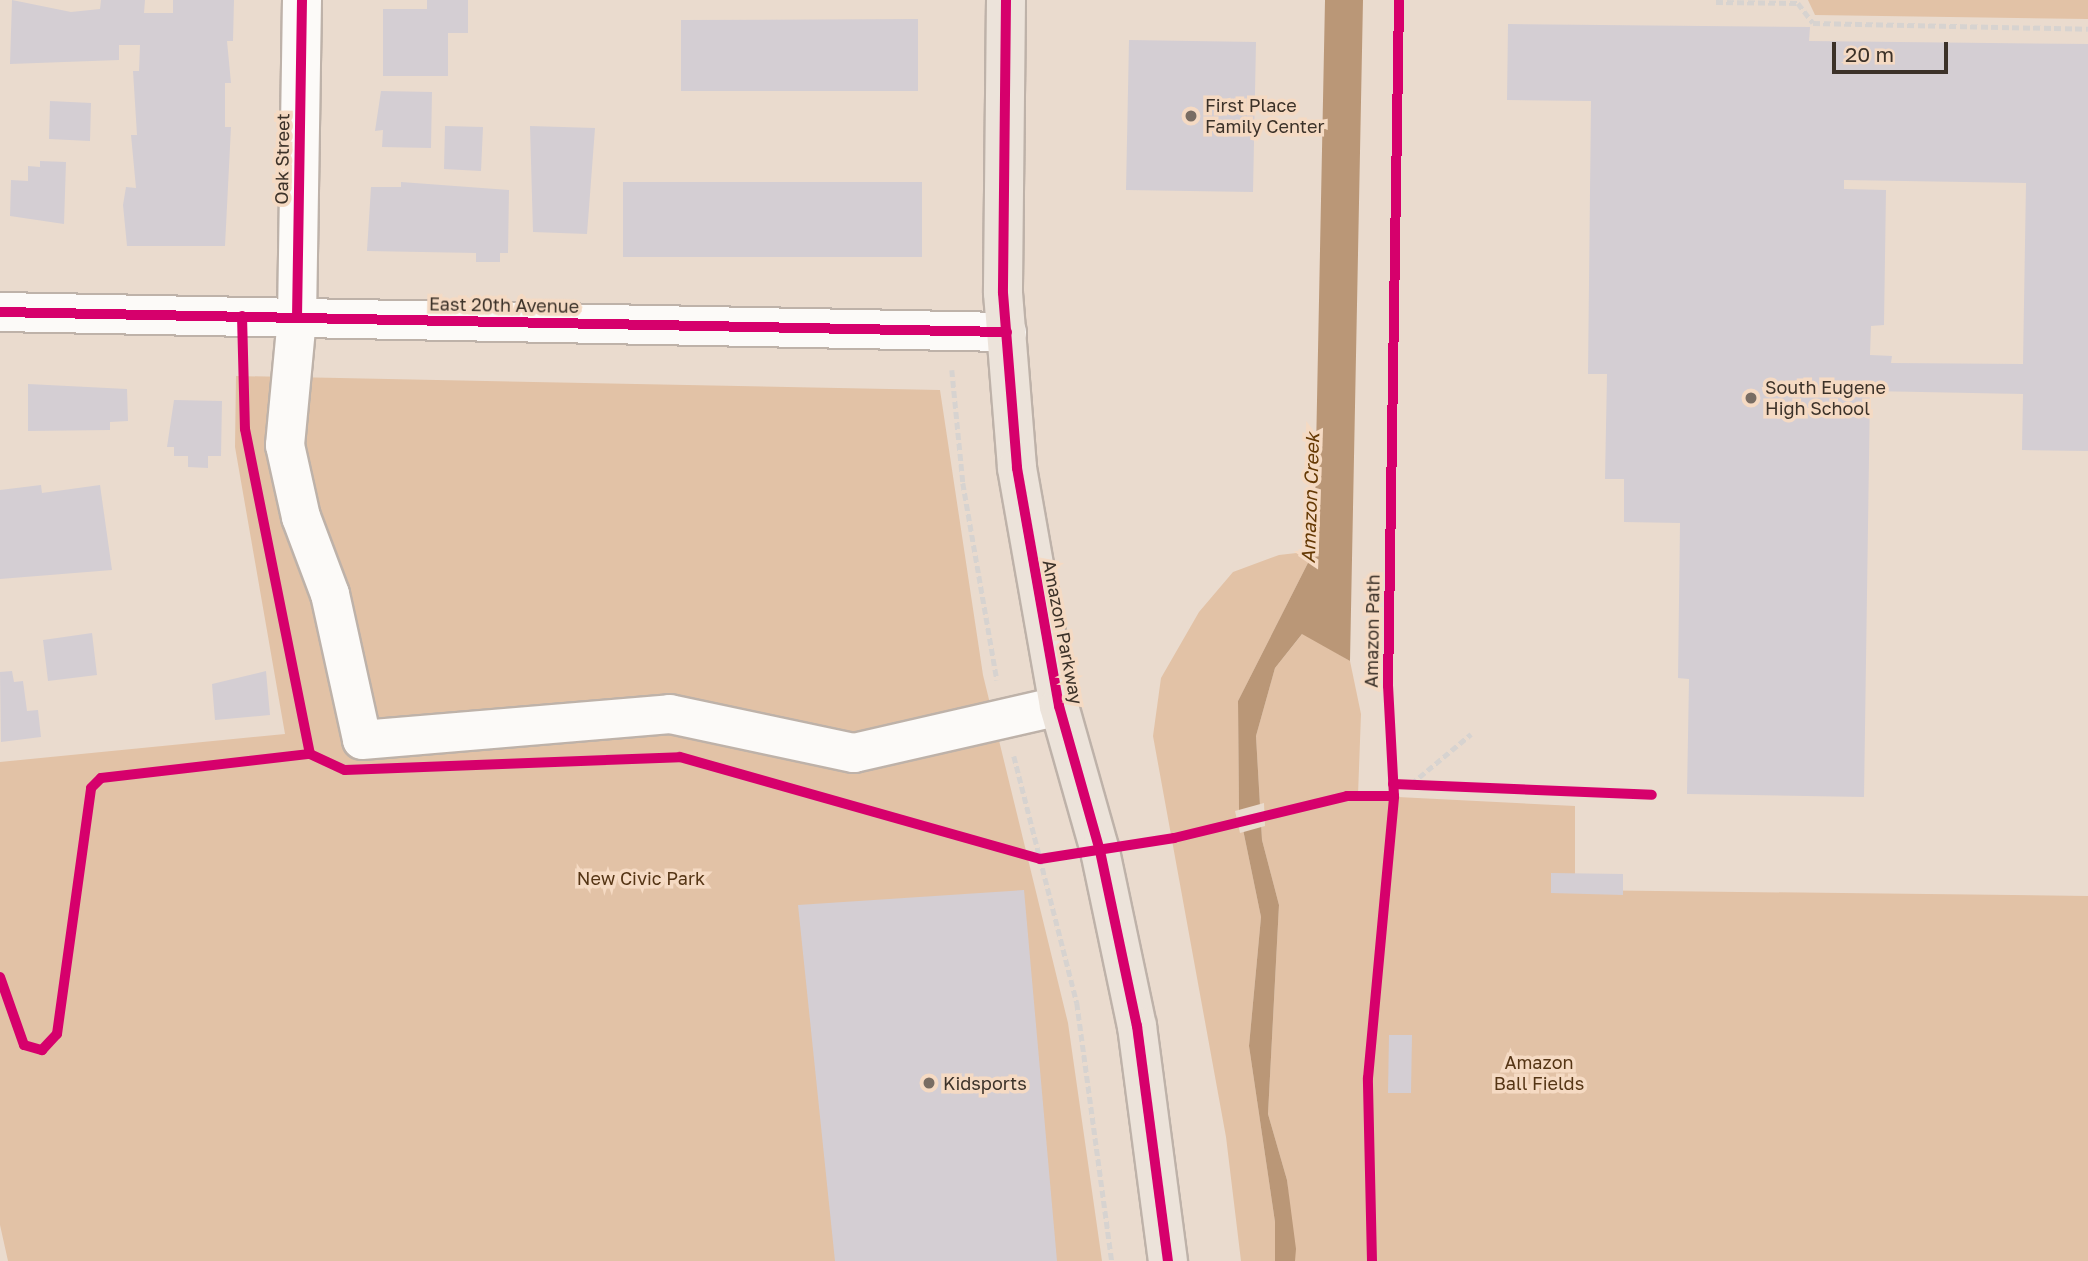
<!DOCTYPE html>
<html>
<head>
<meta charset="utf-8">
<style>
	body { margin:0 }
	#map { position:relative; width:2088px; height:1261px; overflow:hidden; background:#eadbce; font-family:"Golos Text",sans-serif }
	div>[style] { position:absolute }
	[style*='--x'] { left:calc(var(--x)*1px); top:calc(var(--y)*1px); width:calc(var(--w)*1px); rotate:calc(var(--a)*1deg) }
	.green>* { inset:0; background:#e2c2a6 }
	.water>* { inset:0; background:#ba9777 }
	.pier>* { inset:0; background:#eadbce }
	.building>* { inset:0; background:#d4ced3 }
	.path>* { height:4.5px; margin-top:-2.25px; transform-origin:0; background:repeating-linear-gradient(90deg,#d7d3d0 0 7px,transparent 0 10.5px) }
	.roads { filter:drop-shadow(2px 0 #beb2a9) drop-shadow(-2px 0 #beb2a9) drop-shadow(0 2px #beb2a9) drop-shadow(0 -2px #beb2a9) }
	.minor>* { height:38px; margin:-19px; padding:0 19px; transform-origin:19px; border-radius:19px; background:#fcfaf8 }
	.major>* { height:38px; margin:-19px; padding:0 19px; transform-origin:19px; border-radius:19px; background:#ece3da }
	.cycleway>* { height:10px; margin:-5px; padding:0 5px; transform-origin:5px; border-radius:5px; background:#d6006c }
	.dots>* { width:19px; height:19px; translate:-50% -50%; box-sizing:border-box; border:4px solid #f5dac3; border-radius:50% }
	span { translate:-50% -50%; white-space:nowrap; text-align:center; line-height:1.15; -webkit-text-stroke:7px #f5dac3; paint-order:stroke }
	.poi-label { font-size:18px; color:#3c3229 }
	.left { translate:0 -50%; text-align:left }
	.street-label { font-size:18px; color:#3c3229 }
	.park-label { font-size:18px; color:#553515 }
	.water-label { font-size:19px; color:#653904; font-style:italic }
	.scale { position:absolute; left:1832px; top:42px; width:116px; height:32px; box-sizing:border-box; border:4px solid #3c3229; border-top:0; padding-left:9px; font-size:21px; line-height:24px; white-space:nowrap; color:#3c3229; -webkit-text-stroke:5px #f5dac3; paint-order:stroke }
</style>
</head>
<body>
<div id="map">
	<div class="green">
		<i style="clip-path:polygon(1808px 0,2088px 0,2088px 19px,1815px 15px)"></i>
		<i style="clip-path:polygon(236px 376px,940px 390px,983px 675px,1068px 1023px,1102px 1261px,8px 1261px,0 1225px,0 762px,285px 734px,235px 447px)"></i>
		<i style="clip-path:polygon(1314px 551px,1238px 701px,1239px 810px,1261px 917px,1249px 1046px,1275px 1222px,1275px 1261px,1241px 1261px,1226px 1137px,1153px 736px,1161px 678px,1199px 612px,1233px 572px,1279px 555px)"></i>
		<i style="clip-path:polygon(1303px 633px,1350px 661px,1361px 714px,1358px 795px,1575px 806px,1575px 890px,2088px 896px,2088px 1261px,1295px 1261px,1287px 1180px,1268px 1114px,1279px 905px,1262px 840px,1256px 736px,1275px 668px)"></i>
	</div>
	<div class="water">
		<i style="clip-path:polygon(1325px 0,1363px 0,1350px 661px,1302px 634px,1275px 668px,1256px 736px,1262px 840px,1279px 905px,1268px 1114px,1287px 1180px,1296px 1249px,1295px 1261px,1275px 1261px,1275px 1222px,1249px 1046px,1261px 917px,1239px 810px,1238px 701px,1314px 551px)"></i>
	</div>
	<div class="pier">
		<i style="clip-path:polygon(1264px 803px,1265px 826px,1240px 833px,1235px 811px)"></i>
	</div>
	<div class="building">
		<i style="clip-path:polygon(12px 0,71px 12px,100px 9px,101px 0,145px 0,144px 13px,173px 13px,173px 0,234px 0,233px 41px,227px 41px,231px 83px,225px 83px,225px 127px,231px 127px,225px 246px,127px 246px,123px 205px,126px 187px,136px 188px,131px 135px,137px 135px,133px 71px,139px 71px,140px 45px,119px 45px,119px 60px,10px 64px)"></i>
		<i style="clip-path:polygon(427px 0,468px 0,468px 33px,448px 33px,448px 76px,383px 76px,383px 9px,427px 9px)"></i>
		<i style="clip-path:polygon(918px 19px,918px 91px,681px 91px,681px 20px)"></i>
		<i style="clip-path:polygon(evenodd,1508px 24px,1810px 27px,1809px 41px,2088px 44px,2088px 451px,2022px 450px,2023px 394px,1870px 391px,1864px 797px,1687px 794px,1689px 679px,1678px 678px,1680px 523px,1624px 522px,1624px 479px,1605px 479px,1607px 374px,1588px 374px,1591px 101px,1507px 100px,1508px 24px,1844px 180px,2026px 183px,2023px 364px,1891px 363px,1892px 356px,1870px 355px,1871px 326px,1884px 325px,1886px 190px,1844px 189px,1844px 180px)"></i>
		<i style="clip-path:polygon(1129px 40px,1256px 42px,1253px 192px,1126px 190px)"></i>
		<i style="clip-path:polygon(381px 91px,432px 92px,431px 148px,382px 147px,383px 130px,375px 131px)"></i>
		<i style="clip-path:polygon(50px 101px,91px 103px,90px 141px,49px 139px)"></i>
		<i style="clip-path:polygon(445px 126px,483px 127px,481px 171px,444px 169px)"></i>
		<i style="clip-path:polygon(530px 126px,595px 128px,587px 234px,533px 232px)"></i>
		<i style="clip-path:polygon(40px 161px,66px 162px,64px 224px,10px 216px,11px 180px,28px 181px,28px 166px,40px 167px)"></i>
		<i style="clip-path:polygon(401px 182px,509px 190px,508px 253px,500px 253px,500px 262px,476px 262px,476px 253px,367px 251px,371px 187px,401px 187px)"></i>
		<i style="clip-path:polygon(623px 182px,922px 182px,922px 257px,623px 257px)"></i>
		<i style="clip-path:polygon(28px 384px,127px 389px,128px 421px,110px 422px,110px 430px,28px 431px)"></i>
		<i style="clip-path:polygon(174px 400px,222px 401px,221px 456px,208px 456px,208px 468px,188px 467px,188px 456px,174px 456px,174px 447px,167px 447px)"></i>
		<i style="clip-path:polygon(41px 485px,42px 493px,100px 485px,112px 570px,0 579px,0 490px)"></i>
		<i style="clip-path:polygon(92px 633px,97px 675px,48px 681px,43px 640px)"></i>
		<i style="clip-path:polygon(12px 671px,14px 682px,23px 681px,27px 711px,38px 710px,41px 737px,1px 742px,0 672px)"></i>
		<i style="clip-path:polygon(266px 671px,270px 715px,215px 720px,212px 684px)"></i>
		<i style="clip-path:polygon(1551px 873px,1623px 874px,1623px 895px,1551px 893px)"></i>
		<i style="clip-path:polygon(1024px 890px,1057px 1261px,835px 1261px,798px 905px)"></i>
		<i style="clip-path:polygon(1389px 1035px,1412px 1035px,1411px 1093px,1388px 1093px)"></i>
	</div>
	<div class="path">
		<i style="--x:1716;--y:2;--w:82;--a:0.7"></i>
		<i style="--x:1798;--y:3;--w:25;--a:53"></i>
		<i style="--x:1813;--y:23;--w:275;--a:1.2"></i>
		<i style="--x:952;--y:370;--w:114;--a:84.4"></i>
		<i style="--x:963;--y:483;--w:200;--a:80.2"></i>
		<i style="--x:1014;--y:756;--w:255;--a:75.7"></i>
		<i style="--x:1077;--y:1003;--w:260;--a:82.3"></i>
		<i style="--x:1411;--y:784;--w:78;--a:-39.8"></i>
	</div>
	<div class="roads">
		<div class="minor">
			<i style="--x:302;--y:0;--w:318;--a:90.9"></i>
			<i style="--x:297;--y:318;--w:128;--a:95.4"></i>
			<i style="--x:285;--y:445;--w:74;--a:77.5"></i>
			<i style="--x:301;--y:517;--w:82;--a:69.4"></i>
			<i style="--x:330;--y:594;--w:149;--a:77.6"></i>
			<i style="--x:362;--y:740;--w:309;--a:-4.8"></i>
			<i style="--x:670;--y:714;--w:188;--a:12"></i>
			<i style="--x:854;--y:753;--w:210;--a:-12.9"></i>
			<i style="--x:0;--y:312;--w:1007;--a:1.14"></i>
		</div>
		<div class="major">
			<i style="--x:1006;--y:0;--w:293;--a:90.6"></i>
			<i style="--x:1003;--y:293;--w:176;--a:85.4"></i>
			<i style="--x:1017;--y:468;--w:242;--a:80"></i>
			<i style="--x:1059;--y:706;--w:151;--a:74.2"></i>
			<i style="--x:1100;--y:851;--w:179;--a:78.1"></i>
			<i style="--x:1137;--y:1026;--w:237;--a:82.5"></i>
		</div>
	</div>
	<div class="cycleway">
		<i style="--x:1006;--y:0;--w:293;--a:90.6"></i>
		<i style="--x:1003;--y:293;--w:176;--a:85.4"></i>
		<i style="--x:1017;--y:468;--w:242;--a:80"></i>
		<i style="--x:1059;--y:706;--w:151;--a:74.2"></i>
		<i style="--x:1100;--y:851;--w:179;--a:78.1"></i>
		<i style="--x:1137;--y:1026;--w:237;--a:82.5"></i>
		<i style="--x:0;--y:312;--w:1007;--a:1.14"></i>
		<i style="--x:242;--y:316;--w:113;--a:88.5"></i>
		<i style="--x:245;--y:429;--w:331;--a:78.7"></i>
		<i style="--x:297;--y:318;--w:318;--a:-89.1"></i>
		<i style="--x:1393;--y:784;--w:259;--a:2.4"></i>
		<i style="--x:0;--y:977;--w:72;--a:70.6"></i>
		<i style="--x:24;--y:1045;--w:19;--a:16"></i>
		<i style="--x:42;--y:1050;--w:22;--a:-47"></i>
		<i style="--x:57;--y:1034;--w:248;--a:-82.1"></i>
		<i style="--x:91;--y:788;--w:14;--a:-45"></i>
		<i style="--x:101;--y:778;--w:210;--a:-6.6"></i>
		<i style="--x:310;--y:754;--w:38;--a:25"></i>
		<i style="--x:345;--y:770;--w:335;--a:-2.2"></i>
		<i style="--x:680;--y:757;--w:374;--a:15.8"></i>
		<i style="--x:1040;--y:859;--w:136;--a:-8.9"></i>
		<i style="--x:1174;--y:838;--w:178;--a:-13.6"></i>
		<i style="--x:1347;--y:796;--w:47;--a:0"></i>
		<i style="--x:1372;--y:1261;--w:183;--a:-91.3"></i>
		<i style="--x:1368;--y:1078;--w:283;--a:-84.7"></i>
		<i style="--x:1394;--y:796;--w:110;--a:-93.1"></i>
		<i style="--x:1388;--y:686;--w:686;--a:-89.08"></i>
	</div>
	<div class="dots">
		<i style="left:1191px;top:116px;background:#796d63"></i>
		<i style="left:1751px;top:398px;background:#796d63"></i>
		<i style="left:929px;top:1083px;background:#796d63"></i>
	</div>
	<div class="poi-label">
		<span class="left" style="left:1205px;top:116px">First Place<br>Family Center</span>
		<span class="left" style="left:1765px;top:398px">South Eugene<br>High School</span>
		<span class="left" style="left:943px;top:1083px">Kidsports</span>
	</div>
	<div class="street-label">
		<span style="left:282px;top:159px;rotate:-89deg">Oak Street</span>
		<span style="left:504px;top:305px;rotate:1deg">East 20th Avenue</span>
		<span style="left:1372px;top:631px;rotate:-89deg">Amazon Path</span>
		<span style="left:1063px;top:632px;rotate:79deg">Amazon Parkway</span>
	</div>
	<div class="park-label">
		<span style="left:641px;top:878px">New Civic Park</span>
		<span style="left:1539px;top:1073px">Amazon<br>Ball Fields</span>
	</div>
	<div class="water-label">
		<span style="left:1310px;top:498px;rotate:-88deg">Amazon Creek</span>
	</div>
	<div class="scale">20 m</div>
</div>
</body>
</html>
